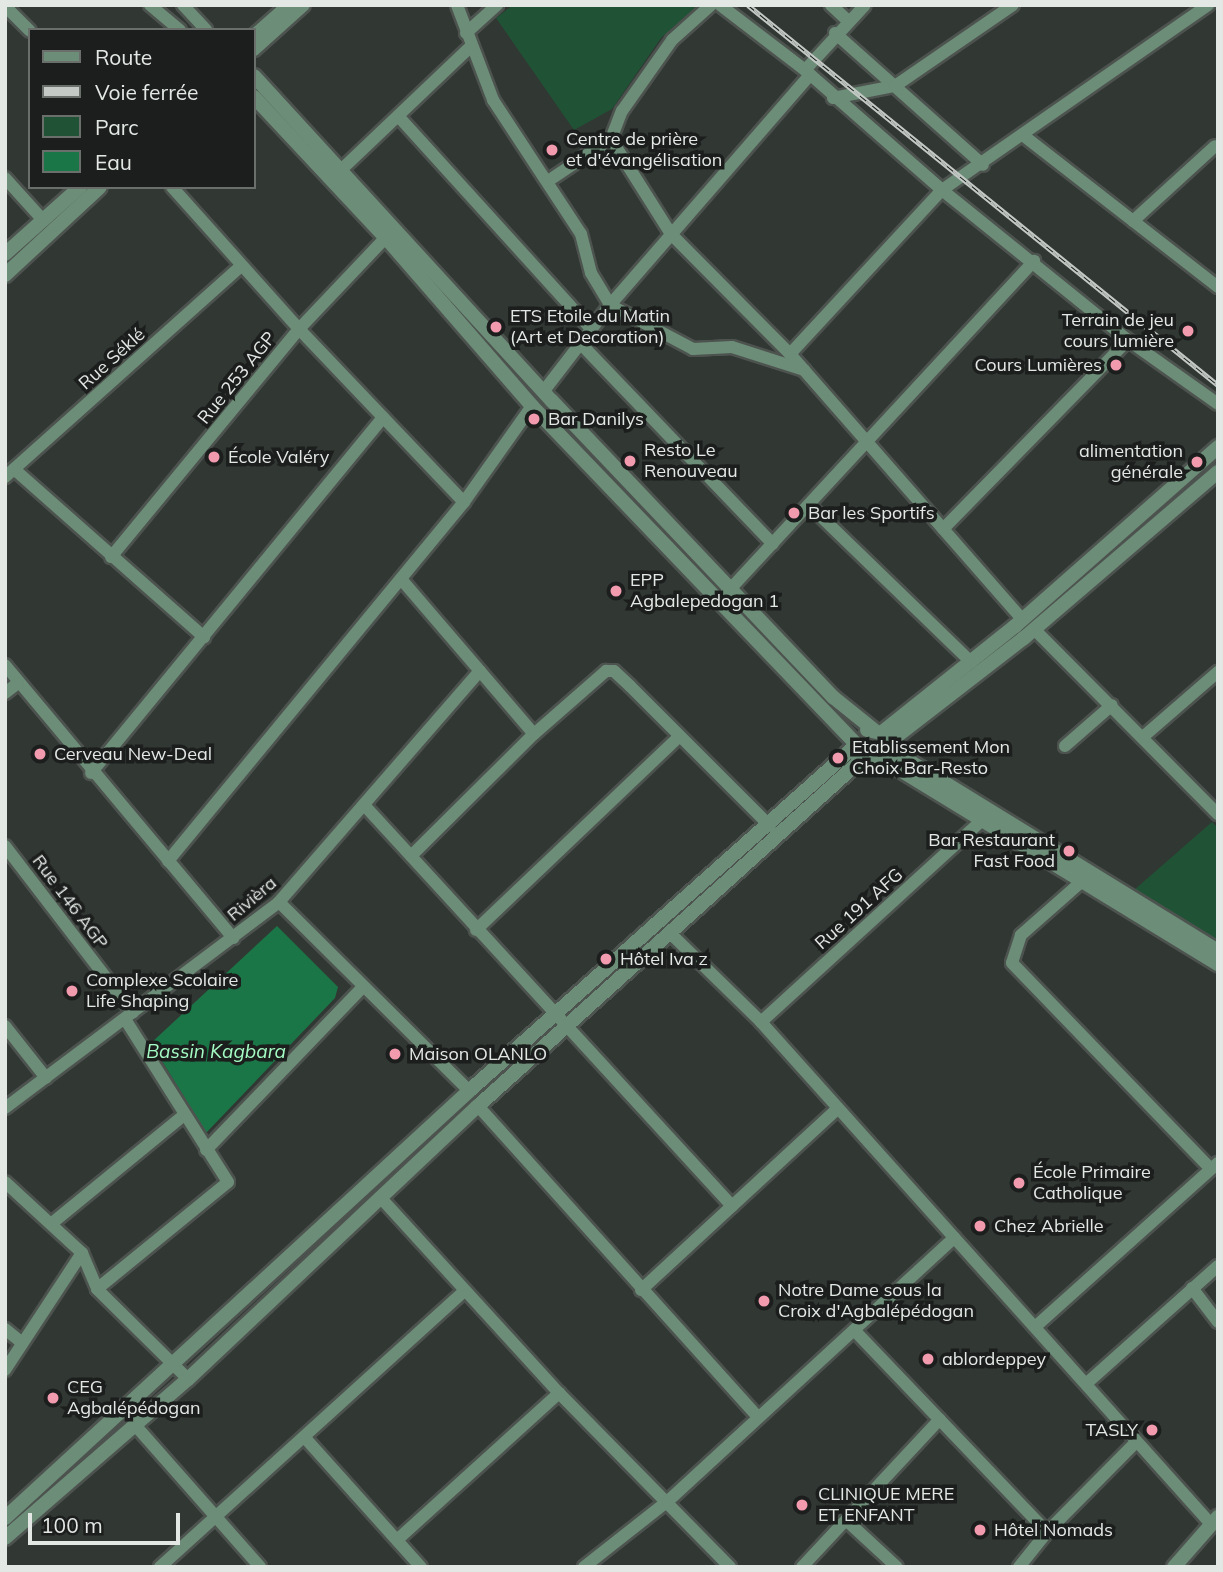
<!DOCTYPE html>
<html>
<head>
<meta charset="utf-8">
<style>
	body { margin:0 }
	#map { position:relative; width:1223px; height:1572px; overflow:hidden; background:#313733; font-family:Mulish,sans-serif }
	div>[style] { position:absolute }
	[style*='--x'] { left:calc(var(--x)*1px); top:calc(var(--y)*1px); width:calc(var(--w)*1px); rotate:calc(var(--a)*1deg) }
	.green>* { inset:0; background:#205335 }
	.water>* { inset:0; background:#1a7647 }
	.roads { filter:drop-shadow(2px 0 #4d534f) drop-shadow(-2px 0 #4d534f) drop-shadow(0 2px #4d534f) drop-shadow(0 -2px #4d534f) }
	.minor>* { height:12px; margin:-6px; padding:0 6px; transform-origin:6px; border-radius:6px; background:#6c8d77 }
	.tertiary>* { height:14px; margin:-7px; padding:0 7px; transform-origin:7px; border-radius:7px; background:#6c8d77 }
	.rail>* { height:5px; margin-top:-2.5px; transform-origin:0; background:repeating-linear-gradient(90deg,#1b1e1c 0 8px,#c4c9c6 0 16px); box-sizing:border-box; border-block:2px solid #c4c9c6 }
	.dots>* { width:19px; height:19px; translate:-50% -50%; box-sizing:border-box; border:4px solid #1b1e1c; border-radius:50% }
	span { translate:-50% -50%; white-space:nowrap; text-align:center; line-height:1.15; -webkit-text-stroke:7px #1b1e1c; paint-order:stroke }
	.poi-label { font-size:18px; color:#e3e8e5 }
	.left { translate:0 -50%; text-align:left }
	.right { translate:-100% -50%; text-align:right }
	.street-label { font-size:18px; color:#e3e8e5 }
	.water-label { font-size:19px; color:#a4fbc3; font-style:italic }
	.frame { position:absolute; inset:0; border:7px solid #e3e8e5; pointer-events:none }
	.legend { position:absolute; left:28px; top:28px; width:228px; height:161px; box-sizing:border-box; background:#1b1e1c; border:2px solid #6b6f6c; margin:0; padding:9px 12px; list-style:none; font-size:21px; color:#e3e8e5 }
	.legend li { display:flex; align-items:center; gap:14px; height:35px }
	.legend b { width:35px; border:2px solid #6b6f6c }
	.scale { position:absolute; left:28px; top:1513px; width:152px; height:32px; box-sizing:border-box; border:4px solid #e3e8e5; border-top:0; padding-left:9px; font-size:21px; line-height:24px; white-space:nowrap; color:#e3e8e5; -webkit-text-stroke:5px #1b1e1c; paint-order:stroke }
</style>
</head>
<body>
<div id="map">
	<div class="green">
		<i style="clip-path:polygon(513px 5px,698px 5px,661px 38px,612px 109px,574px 130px,496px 18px)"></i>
		<i style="clip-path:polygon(1212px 822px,1218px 828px,1218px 948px,1134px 890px)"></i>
	</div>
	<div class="water">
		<i style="clip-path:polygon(277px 926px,338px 987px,335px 998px,206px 1133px,151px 1043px)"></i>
	</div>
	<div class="roads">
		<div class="minor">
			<i style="--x:150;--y:5;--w:39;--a:40"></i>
			<i style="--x:183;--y:5;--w:34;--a:47"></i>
			<i style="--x:457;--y:5;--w:102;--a:69.2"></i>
			<i style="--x:493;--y:100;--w:160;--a:56.7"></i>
			<i style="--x:581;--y:234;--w:40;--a:75.6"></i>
			<i style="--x:591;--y:273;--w:37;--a:59"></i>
			<i style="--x:610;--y:305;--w:94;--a:27.9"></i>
			<i style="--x:693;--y:349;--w:39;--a:-3"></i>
			<i style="--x:732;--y:347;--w:76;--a:17.7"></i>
			<i style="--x:720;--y:5;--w:107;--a:37.4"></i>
			<i style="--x:805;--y:70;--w:182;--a:41.2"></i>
			<i style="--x:942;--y:190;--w:239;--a:38.9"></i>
			<i style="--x:1128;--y:340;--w:110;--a:35.4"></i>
			<i style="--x:831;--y:5;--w:22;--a:43"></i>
			<i style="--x:5;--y:6;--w:35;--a:45"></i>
			<i style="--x:466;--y:33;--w:42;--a:-42.1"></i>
			<i style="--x:835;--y:33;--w:198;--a:41.7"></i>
			<i style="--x:254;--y:35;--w:45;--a:-41.4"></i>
			<i style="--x:254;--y:50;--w:67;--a:-42"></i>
			<i style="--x:805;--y:70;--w:88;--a:-47.3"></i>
			<i style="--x:833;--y:98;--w:63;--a:-11"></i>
			<i style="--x:895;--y:86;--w:143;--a:-34.5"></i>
			<i style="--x:399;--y:117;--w:286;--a:47.8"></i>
			<i style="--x:1024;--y:136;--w:246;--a:37.9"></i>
			<i style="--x:611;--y:139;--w:112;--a:57.7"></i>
			<i style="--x:671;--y:234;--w:169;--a:45.2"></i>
			<i style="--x:790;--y:354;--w:352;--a:48.8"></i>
			<i style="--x:342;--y:169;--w:177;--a:-43.6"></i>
			<i style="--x:5;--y:178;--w:57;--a:47.9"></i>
			<i style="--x:548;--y:181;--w:76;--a:-33.7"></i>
			<i style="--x:611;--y:139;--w:30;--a:-69"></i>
			<i style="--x:622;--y:111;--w:87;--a:-54.8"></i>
			<i style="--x:672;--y:40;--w:52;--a:-41.9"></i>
			<i style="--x:172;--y:187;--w:191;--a:48.2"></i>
			<i style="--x:299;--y:329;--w:239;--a:46.4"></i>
			<i style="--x:1133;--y:221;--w:111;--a:-42.4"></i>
			<i style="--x:581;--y:344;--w:277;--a:46.2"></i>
			<i style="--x:790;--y:354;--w:224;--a:-47.2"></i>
			<i style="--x:942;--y:190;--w:324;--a:-34.8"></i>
			<i style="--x:543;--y:392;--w:110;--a:-52.4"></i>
			<i style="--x:610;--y:305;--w:305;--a:-49"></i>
			<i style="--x:14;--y:469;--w:254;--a:41.5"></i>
			<i style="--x:5;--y:477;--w:317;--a:-41.8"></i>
			<i style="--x:809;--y:505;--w:226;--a:44.1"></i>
			<i style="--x:943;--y:529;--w:264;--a:-45.6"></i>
			<i style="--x:111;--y:557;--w:296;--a:-50.5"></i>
			<i style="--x:299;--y:329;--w:135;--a:-46.5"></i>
			<i style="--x:401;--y:579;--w:204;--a:49.4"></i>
			<i style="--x:721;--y:599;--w:461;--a:-47.2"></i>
			<i style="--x:1034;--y:629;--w:261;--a:45.2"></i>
			<i style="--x:5;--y:665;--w:356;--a:50.1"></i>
			<i style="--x:5;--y:693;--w:16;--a:-38"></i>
			<i style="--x:1144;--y:736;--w:98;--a:-40.9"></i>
			<i style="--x:1065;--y:746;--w:62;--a:-41.1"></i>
			<i style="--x:91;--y:773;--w:460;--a:-50.6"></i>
			<i style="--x:365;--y:806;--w:543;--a:47.46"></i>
			<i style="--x:5;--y:846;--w:210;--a:52.5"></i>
			<i style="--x:411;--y:856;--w:173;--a:-44.8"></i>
			<i style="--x:534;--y:734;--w:96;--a:-41.2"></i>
			<i style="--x:606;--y:671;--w:8;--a:0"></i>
			<i style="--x:614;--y:671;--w:22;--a:43"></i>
			<i style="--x:630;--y:686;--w:198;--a:45"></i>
			<i style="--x:168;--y:861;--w:465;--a:-50.5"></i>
			<i style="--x:464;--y:502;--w:118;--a:-54.7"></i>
			<i style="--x:1089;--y:875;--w:91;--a:138.6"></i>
			<i style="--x:1021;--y:935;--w:29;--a:108"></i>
			<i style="--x:1012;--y:963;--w:286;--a:46"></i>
			<i style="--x:279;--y:902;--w:268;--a:44.8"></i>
			<i style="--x:476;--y:930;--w:280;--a:-43.6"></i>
			<i style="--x:672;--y:935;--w:124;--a:44.3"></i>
			<i style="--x:761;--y:1022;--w:674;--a:48.13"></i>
			<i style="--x:761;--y:1022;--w:298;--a:-42.4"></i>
			<i style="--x:5;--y:1026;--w:66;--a:51.7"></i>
			<i style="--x:478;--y:1106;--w:417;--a:48"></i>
			<i style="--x:5;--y:1108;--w:343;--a:-36.9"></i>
			<i style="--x:279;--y:902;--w:306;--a:-49"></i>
			<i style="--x:206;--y:1150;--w:225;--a:-46.1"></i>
			<i style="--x:5;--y:1182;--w:105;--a:42.7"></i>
			<i style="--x:82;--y:1253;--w:39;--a:67"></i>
			<i style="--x:97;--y:1289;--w:128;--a:44.7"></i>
			<i style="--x:380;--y:1197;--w:265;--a:47.6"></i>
			<i style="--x:559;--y:1393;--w:244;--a:45.5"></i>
			<i style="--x:51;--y:1224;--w:171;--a:-39.3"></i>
			<i style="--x:1192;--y:1288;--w:43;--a:52.6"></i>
			<i style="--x:97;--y:1289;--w:169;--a:-39.2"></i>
			<i style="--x:228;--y:1182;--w:193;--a:-122.3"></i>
			<i style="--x:641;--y:1290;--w:268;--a:-42.7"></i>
			<i style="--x:1035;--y:1327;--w:246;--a:-41.9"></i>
			<i style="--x:5;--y:1329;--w:22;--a:39"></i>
			<i style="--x:854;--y:1330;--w:279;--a:46.3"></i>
			<i style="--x:5;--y:1370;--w:140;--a:-56.7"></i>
			<i style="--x:1087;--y:1383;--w:176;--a:-41.8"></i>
			<i style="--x:135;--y:1425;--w:189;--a:48.6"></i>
			<i style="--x:306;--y:1439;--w:172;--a:48.1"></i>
			<i style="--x:846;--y:1520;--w:69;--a:42.7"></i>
			<i style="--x:397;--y:1540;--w:219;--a:-42.2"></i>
			<i style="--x:160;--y:1567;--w:411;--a:-42.2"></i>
			<i style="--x:584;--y:1567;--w:107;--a:-38.2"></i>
			<i style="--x:668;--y:1501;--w:389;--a:-42.6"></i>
			<i style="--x:802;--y:1567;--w:202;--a:-47"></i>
			<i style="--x:1019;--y:1567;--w:45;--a:-51.3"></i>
			<i style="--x:1047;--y:1532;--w:127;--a:-45.3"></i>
		</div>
		<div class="tertiary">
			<i style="--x:254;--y:76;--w:441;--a:47.5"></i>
			<i style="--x:552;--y:401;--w:408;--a:46.5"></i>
			<i style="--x:833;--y:697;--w:53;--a:38.8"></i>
			<i style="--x:254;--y:97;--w:193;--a:46.9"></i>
			<i style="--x:386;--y:238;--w:223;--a:49"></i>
			<i style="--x:532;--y:406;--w:467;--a:46.2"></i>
			<i style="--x:5;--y:254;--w:101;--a:-41.8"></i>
			<i style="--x:5;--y:275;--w:129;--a:-42.8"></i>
			<i style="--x:867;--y:730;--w:14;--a:12"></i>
			<i style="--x:881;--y:733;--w:12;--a:55"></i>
			<i style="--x:881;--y:733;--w:171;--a:-38.6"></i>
			<i style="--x:1015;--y:626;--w:271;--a:-41.4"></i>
			<i style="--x:888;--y:748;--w:387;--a:31.6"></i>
			<i style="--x:857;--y:755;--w:14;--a:36"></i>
			<i style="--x:868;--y:763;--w:15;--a:-16"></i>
			<i style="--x:882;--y:759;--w:17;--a:-69"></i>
			<i style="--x:888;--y:743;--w:172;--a:-37.7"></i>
			<i style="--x:1024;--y:638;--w:255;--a:-40.6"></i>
			<i style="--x:882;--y:759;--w:394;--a:31.4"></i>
			<i style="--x:5;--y:1518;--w:631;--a:-42.62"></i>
			<i style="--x:469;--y:1091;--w:518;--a:-41.79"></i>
			<i style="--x:5;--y:1538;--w:242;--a:-41"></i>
			<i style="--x:188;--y:1379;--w:398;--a:-43.3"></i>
			<i style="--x:478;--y:1106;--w:516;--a:-42.09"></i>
			<i style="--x:1174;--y:1567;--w:67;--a:-48.7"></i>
		</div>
	</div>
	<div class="rail">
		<i style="--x:748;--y:5;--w:604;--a:38.96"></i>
	</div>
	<div class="dots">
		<i style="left:552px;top:150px;background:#f29aae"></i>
		<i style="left:496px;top:327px;background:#f29aae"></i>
		<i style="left:1188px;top:331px;background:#f29aae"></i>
		<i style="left:1116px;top:365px;background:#f29aae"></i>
		<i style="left:534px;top:419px;background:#f29aae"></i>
		<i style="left:214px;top:457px;background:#f29aae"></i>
		<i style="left:630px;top:461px;background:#f29aae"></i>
		<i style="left:1197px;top:462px;background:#f29aae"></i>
		<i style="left:794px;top:513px;background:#f29aae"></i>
		<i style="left:616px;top:591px;background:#f29aae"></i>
		<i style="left:40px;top:754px;background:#f29aae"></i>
		<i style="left:838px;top:758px;background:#f29aae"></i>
		<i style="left:1069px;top:851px;background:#f29aae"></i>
		<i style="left:606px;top:959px;background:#f29aae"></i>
		<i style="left:72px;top:991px;background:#f29aae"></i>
		<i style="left:395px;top:1054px;background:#f29aae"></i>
		<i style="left:1019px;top:1183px;background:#f29aae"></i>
		<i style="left:980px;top:1226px;background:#f29aae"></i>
		<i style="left:764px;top:1301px;background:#f29aae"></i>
		<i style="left:928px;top:1359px;background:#f29aae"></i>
		<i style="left:53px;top:1398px;background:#f29aae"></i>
		<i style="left:1152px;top:1430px;background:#f29aae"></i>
		<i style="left:802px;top:1505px;background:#f29aae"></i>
		<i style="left:980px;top:1530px;background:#f29aae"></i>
	</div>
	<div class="poi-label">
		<span class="left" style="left:566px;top:150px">Centre de prière<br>et d'évangélisation</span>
		<span class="left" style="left:510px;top:327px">ETS Etoile du Matin<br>(Art et Decoration)</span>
		<span class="right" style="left:1174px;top:331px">Terrain de jeu<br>cours lumière</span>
		<span class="right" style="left:1102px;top:365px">Cours Lumières</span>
		<span class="left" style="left:548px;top:419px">Bar Danilys</span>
		<span class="left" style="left:644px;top:461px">Resto Le<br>Renouveau</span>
		<span class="right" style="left:1183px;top:462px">alimentation<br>générale</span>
		<span class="left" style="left:228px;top:457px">École Valéry</span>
		<span class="left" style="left:808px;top:513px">Bar les Sportifs</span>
		<span class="left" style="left:630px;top:591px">EPP<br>Agbalepedogan 1</span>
		<span class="left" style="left:852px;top:758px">Etablissement Mon<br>Choix Bar-Resto</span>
		<span class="left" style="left:54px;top:754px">Cerveau New-Deal</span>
		<span class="right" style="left:1055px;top:851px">Bar Restaurant<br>Fast Food</span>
		<span class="left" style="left:620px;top:959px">Hôtel Iva z</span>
		<span class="left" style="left:86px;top:991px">Complexe Scolaire<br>Life Shaping</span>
		<span class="left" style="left:409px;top:1054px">Maison OLANLO</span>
		<span class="left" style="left:1033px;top:1183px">École Primaire<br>Catholique</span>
		<span class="left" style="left:994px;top:1226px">Chez Abrielle</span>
		<span class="left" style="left:778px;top:1301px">Notre Dame sous la<br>Croix d'Agbalépédogan</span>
		<span class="left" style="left:942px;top:1359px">ablordeppey</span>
		<span class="left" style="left:67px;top:1398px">CEG<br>Agbalépédogan</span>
		<span class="right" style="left:1138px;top:1430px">TASLY</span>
		<span class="left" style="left:818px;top:1505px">CLINIQUE MERE<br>ET ENFANT</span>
		<span class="left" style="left:994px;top:1530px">Hôtel Nomads</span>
	</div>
	<div class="street-label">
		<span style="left:112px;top:359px;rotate:-42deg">Rue Séklé</span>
		<span style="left:237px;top:378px;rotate:-51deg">Rue 253 AGP</span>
		<span style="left:252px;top:899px;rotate:-40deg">Rivièra</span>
		<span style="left:70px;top:902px;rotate:53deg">Rue 146 AGP</span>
		<span style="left:859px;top:909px;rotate:-42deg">Rue 191 AFG</span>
	</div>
	<div class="water-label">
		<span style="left:216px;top:1052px">Bassin Kagbara</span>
	</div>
	<div class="frame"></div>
	<ul class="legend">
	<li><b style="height:9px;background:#6c8d77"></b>Route</li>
	<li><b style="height:9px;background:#c4c9c6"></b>Voie ferrée</li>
	<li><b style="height:19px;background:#205335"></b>Parc</li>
	<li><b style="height:19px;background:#1a7647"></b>Eau</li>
	</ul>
	<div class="scale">100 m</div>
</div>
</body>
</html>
